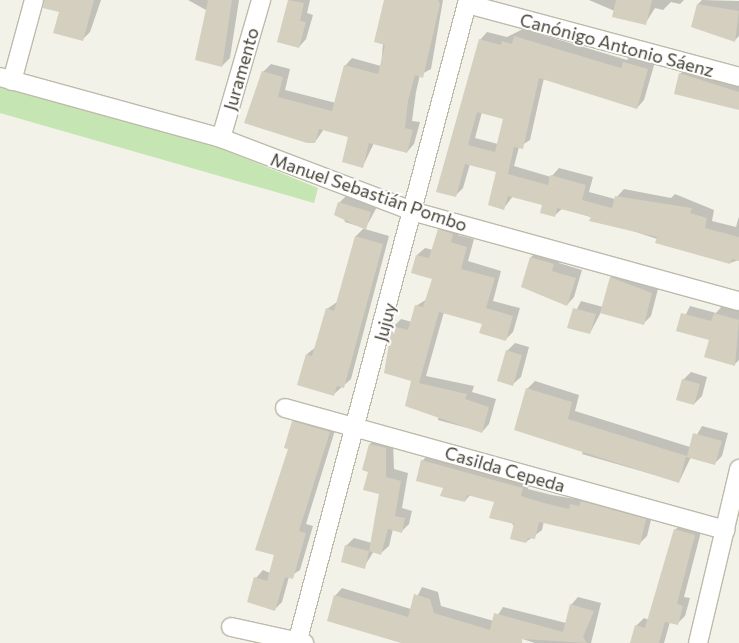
<!DOCTYPE html>
<html>
<head>
<meta charset="utf-8">
<style>
	body { margin:0 }
	#map { position:relative; width:739px; height:643px; overflow:hidden; background:#f3f2e8; font-family:Commissioner,sans-serif }
	div>[style] { position:absolute }
	[style*='--x'] { left:calc(var(--x)*1px); top:calc(var(--y)*1px); width:calc(var(--w)*1px); rotate:calc(var(--a)*1deg) }
	.green>* { inset:0; background:#c5e5b3 }
	.shadow>* { inset:0; background:#0003 }
	.building>* { inset:0; background:#d4cfbe }
	.roads { filter:drop-shadow(1px 0 #bebbab) drop-shadow(-1px 0 #bebbab) drop-shadow(0 1px #bebbab) drop-shadow(0 -1px #bebbab) }
	.street>* { height:18px; margin:-9px; padding:0 9px; transform-origin:9px; border-radius:9px; background:#fff }
	span { translate:-50% -50%; white-space:nowrap; text-align:center; line-height:1.15; -webkit-text-stroke:4px #fff; paint-order:stroke }
	.street-label { font-size:18px; color:#464337 }
</style>
</head>
<body>
<div id="map">
	<div class="green">
		<i style="clip-path:polygon(0 84px,222px 149px,318px 188px,314px 203px,0 113px)"></i>
	</div>
	<div class="shadow">
		<i style="clip-path:polygon(53px 0,101px 0,90px 32px,83px 39px)"></i>
		<i style="clip-path:polygon(188px 0,239px 0,230px 58px,222px 66px,206px 10px)"></i>
		<i style="clip-path:polygon(289px 0,310px 0,307px 13px,313px 15px,306px 39px,299px 47px,279px 42px)"></i>
		<i style="clip-path:polygon(387px 0,443px 0,431px 69px,420px 75px,416px 92px,412px 121px,420px 122px,414px 144px,407px 152px,374px 143px,363px 166px,350px 136px,324px 129px,315px 142px,245px 122px,263px 72px,271px 64px,290px 69px,285px 90px,336px 103px,345px 66px,352px 58px,381px 66px)"></i>
		<i style="clip-path:polygon(589px 0,684px 0,680px 4px,671px 2px,663px 10px,655px 8px,645px 24px)"></i>
		<i style="clip-path:polygon(702px 0,739px 1px,739px 36px,735px 40px,698px 4px)"></i>
		<i style="clip-path:polygon(evenodd,523px 29px,627px 60px,631px 55px,655px 62px,644px 100px,637px 108px,544px 78px,530px 140px,519px 147px,514px 166px,551px 177px,559px 168px,593px 177px,589px 192px,615px 199px,624px 189px,671px 198px,675px 194px,714px 210px,712px 221px,736px 227px,739px 216px,739px 260px,730px 263px,563px 208px,554px 216px,544px 204px,513px 196px,504px 208px,498px 171px,470px 164px,463px 188px,456px 195px,480px 40px,487px 32px,507px 37px,523px 29px,482px 112px,504px 118px,498px 144px,475px 138px,482px 112px)"></i>
		<i style="clip-path:polygon(688px 66px,739px 80px,739px 109px,680px 74px)"></i>
		<i style="clip-path:polygon(347px 195px,378px 205px,365px 229px,389px 236px,351px 379px,334px 394px,307px 354px,316px 347px,327px 309px,337px 302px,356px 236px,364px 228px,345px 222px,339px 203px)"></i>
		<i style="clip-path:polygon(446px 222px,460px 226px,458px 235px,474px 239px,468px 261px,501px 271px,493px 301px,520px 308px,513px 332px,505px 340px,483px 323px,444px 312px,426px 376px,474px 386px,472px 392px,496px 399px,489px 424px,482px 432px,438px 420px,439px 414px,413px 380px,386px 372px,394px 326px,401px 319px,412px 322px,416px 306px,427px 299px,433px 278px,417px 255px,425px 248px,433px 250px,439px 230px)"></i>
		<i style="clip-path:polygon(539px 250px,561px 257px,559px 263px,582px 270px,574px 297px,567px 305px,531px 257px)"></i>
		<i style="clip-path:polygon(619px 270px,659px 285px,651px 316px,643px 324px,601px 312px,590px 333px,568px 327px,581px 301px,603px 307px,611px 277px)"></i>
		<i style="clip-path:polygon(690px 306px,716px 313px,722px 306px,739px 311px,739px 360px,735px 364px,710px 339px,678px 331px)"></i>
		<i style="clip-path:polygon(515px 343px,529px 347px,521px 377px,513px 384px,507px 351px)"></i>
		<i style="clip-path:polygon(691px 372px,707px 377px,702px 396px,694px 404px,683px 380px)"></i>
		<i style="clip-path:polygon(535px 381px,579px 395px,575px 411px,690px 447px,702px 426px,728px 433px,722px 456px,715px 463px,691px 457px,679px 482px,582px 454px,584px 448px,527px 389px)"></i>
		<i style="clip-path:polygon(301px 414px,337px 424px,306px 524px,313px 526px,300px 570px,289px 577px,282px 602px,275px 609px,256px 578px,263px 570px,270px 573px,275px 555px,293px 422px)"></i>
		<i style="clip-path:polygon(377px 437px,393px 441px,394px 469px,408px 473px,402px 508px,412px 511px,409px 524px,401px 532px,393px 529px,389px 546px,381px 553px,374px 551px,364px 567px,346px 546px,354px 538px,372px 543px,381px 493px,369px 471px,370px 444px)"></i>
		<i style="clip-path:polygon(430px 453px,530px 480px,528px 489px,552px 495px,653px 512px,647px 536px,639px 544px,544px 521px,542px 530px,526px 542px,495px 501px,471px 494px,465px 501px,444px 487px,422px 461px)"></i>
		<i style="clip-path:polygon(683px 522px,702px 528px,684px 597px,690px 598px,685px 616px,677px 624px,670px 622px,664px 643px,632px 643px,636px 626px,644px 618px,649px 620px,675px 530px)"></i>
		<i style="clip-path:polygon(422px 587px,438px 592px,441px 606px,494px 621px,503px 607px,566px 623px,571px 605px,578px 597px,601px 603px,591px 643px,535px 643px,513px 636px,511px 643px,402px 643px,335px 596px,342px 588px,411px 609px)"></i>
	</div>
	<div class="building">
		<i style="clip-path:polygon(44px 0,94px 0,83px 41px,53px 33px,59px 12px,43px 8px)"></i>
		<i style="clip-path:polygon(208px 0,232px 0,222px 67px,195px 60px)"></i>
		<i style="clip-path:polygon(288px 0,304px 3px,300px 21px,306px 22px,299px 48px,277px 42px)"></i>
		<i style="clip-path:polygon(384px 0,438px 0,440px 4px,423px 78px,415px 75px,408px 101px,405px 128px,413px 130px,407px 153px,369px 143px,363px 168px,342px 162px,348px 137px,319px 129px,315px 143px,307px 143px,244px 123px,262px 71px,283px 77px,278px 97px,332px 111px,344px 65px,378px 74px,385px 45px,374px 42px)"></i>
		<i style="clip-path:polygon(616px 0,652px 0,646px 25px,612px 17px)"></i>
		<i style="clip-path:polygon(697px 4px,739px 11px,735px 42px,691px 27px)"></i>
		<i style="clip-path:polygon(evenodd,514px 36px,621px 68px,623px 62px,648px 69px,637px 109px,539px 78px,523px 149px,514px 147px,508px 174px,548px 185px,550px 175px,586px 185px,582px 200px,612px 208px,615px 196px,692px 208px,690px 213px,707px 218px,705px 228px,739px 237px,739px 261px,732px 259px,730px 264px,655px 243px,657px 237px,589px 221px,591px 217px,557px 208px,555px 217px,540px 213px,542px 205px,508px 196px,504px 210px,488px 205px,496px 172px,465px 164px,456px 197px,436px 192px,479px 39px,501px 45px,502px 41px,512px 44px,514px 36px,477px 112px,503px 119px,495px 152px,468px 145px,477px 112px)"></i>
		<i style="clip-path:polygon(679px 73px,739px 92px,739px 110px,674px 94px)"></i>
		<i style="clip-path:polygon(338px 202px,371px 212px,366px 230px,334px 215px)"></i>
		<i style="clip-path:polygon(438px 229px,453px 234px,451px 242px,467px 247px,461px 269px,495px 278px,486px 308px,513px 316px,506px 341px,479px 333px,482px 324px,439px 312px,419px 383px,467px 394px,465px 399px,489px 407px,482px 433px,405px 406px,411px 381px,384px 373px,392px 326px,408px 330px,415px 305px,423px 307px,432px 279px,411px 273px,416px 255px,429px 258px)"></i>
		<i style="clip-path:polygon(355px 236px,383px 244px,344px 388px,337px 386px,334px 396px,297px 385px,306px 354px,312px 356px,326px 308px,334px 311px)"></i>
		<i style="clip-path:polygon(530px 257px,554px 264px,552px 271px,576px 278px,567px 306px,521px 287px)"></i>
		<i style="clip-path:polygon(610px 277px,652px 293px,644px 325px,600px 313px)"></i>
		<i style="clip-path:polygon(573px 308px,596px 314px,590px 334px,567px 328px)"></i>
		<i style="clip-path:polygon(681px 313px,711px 321px,714px 313px,739px 320px,735px 366px,704px 357px,709px 340px,676px 331px)"></i>
		<i style="clip-path:polygon(506px 350px,522px 355px,513px 386px,497px 381px)"></i>
		<i style="clip-path:polygon(682px 379px,700px 384px,694px 405px,676px 400px)"></i>
		<i style="clip-path:polygon(526px 388px,572px 402px,568px 419px,687px 456px,693px 433px,722px 441px,715px 465px,686px 457px,679px 483px,514px 430px)"></i>
		<i style="clip-path:polygon(292px 421px,330px 432px,299px 531px,306px 533px,293px 579px,285px 577px,275px 611px,247px 602px,254px 577px,267px 581px,274px 555px,255px 550px,288px 449px,284px 448px)"></i>
		<i style="clip-path:polygon(369px 444px,386px 448px,386px 477px,401px 481px,395px 516px,405px 518px,402px 533px,388px 529px,381px 555px,369px 551px,379px 494px,363px 490px,368px 472px,362px 470px)"></i>
		<i style="clip-path:polygon(421px 460px,523px 488px,521px 496px,544px 503px,569px 509px,570px 504px,579px 506px,581px 501px,646px 519px,640px 545px,539px 522px,535px 539px,528px 538px,526px 543px,510px 539px,514px 524px,489px 518px,494px 502px,467px 495px,465px 502px,440px 496px,443px 488px,416px 481px)"></i>
		<i style="clip-path:polygon(674px 529px,695px 535px,677px 604px,683px 606px,678px 625px,665px 622px,659px 643px,630px 643px,635px 625px,645px 628px)"></i>
		<i style="clip-path:polygon(345px 545px,369px 551px,365px 569px,341px 562px)"></i>
		<i style="clip-path:polygon(414px 594px,430px 599px,434px 613px,490px 630px,494px 613px,563px 632px,570px 604px,594px 611px,583px 637px,587px 643px,522px 639px,522px 643px,401px 643px,327px 621px,334px 595px,408px 617px)"></i>
	</div>
	<div class="roads">
		<div class="street">
			<i style="--x:467;--y:4;--w:282;--a:15"></i>
			<i style="--x:0;--y:77;--w:229;--a:15.4"></i>
			<i style="--x:221;--y:138;--w:208;--a:20.9"></i>
			<i style="--x:415;--y:212;--w:336;--a:15.4"></i>
			<i style="--x:12;--y:81;--w:84;--a:-74.8"></i>
			<i style="--x:221;--y:138;--w:144;--a:-73.8"></i>
			<i style="--x:285;--y:408;--w:457;--a:15.5"></i>
			<i style="--x:231;--y:627;--w:75;--a:12.4"></i>
			<i style="--x:297;--y:643;--w:665;--a:-75.11"></i>
			<i style="--x:698;--y:643;--w:179;--a:-76.7"></i>
		</div>
	</div>
	<div class="street-label">
		<span style="left:617px;top:45px;rotate:15deg">Canónigo Antonio Sáenz</span>
		<span style="left:241px;top:69px;rotate:-74deg">Juramento</span>
		<span style="left:369px;top:192px;rotate:19deg">Manuel Sebastián Pombo</span>
		<span style="left:385px;top:322px;rotate:-75deg">Jujuy</span>
		<span style="left:505px;top:469px;rotate:16deg">Casilda Cepeda</span>
	</div>
</div>
</body>
</html>
